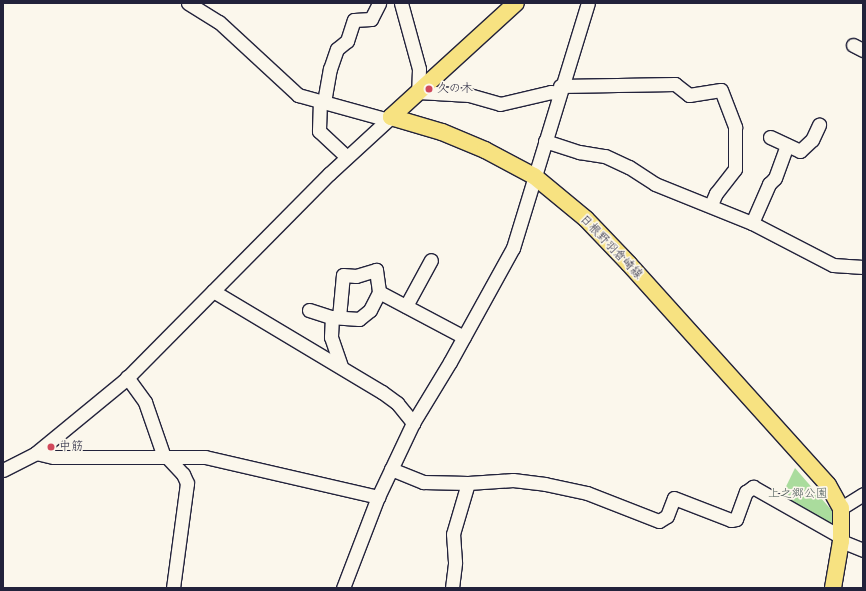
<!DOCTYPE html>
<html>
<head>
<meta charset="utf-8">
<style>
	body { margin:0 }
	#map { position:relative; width:866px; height:591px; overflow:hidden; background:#fbf7ec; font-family:"Architects Daughter","Klee One",sans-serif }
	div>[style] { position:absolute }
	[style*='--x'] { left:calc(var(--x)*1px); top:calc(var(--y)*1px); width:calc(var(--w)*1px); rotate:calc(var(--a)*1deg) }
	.green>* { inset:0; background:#aadc9d }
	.roads { filter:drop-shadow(1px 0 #22223b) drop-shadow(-1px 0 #22223b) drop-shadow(0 1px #22223b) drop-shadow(0 -1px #22223b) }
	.minor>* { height:13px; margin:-6.5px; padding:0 6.5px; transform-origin:6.5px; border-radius:6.5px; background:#fbf7ec }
	.major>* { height:16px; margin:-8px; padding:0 8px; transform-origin:8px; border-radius:8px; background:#f7e281 }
	.dots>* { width:11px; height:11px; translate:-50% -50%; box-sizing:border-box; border:2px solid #fbf7ec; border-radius:50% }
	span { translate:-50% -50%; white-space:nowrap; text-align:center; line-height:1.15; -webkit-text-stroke:3.5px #fbf7ec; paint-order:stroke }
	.poi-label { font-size:12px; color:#22223b }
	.left { translate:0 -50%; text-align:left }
	.street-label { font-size:12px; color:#22223b }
	.park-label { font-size:12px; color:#4b5a58 }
	.frame { position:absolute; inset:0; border:4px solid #22223b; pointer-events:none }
</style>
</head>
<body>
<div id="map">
	<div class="green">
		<i style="clip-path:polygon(795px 468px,834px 513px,831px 531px,780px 499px)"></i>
	</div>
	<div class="roads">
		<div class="minor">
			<i style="--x:188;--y:3;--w:36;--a:32"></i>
			<i style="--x:219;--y:22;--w:108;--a:42.7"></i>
			<i style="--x:298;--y:95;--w:93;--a:15.5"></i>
			<i style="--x:401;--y:3;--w:68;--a:74.7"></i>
			<i style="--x:419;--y:69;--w:23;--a:92"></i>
			<i style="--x:418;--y:92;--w:51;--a:3.4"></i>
			<i style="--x:469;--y:95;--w:32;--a:16"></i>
			<i style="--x:500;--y:104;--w:52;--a:-13.2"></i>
			<i style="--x:551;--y:92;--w:7;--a:16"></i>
			<i style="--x:853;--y:45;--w:11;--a:27"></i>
			<i style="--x:560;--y:86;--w:115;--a:-1"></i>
			<i style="--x:675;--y:84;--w:18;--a:38"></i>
			<i style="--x:689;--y:95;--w:32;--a:-9"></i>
			<i style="--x:721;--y:90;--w:40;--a:69"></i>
			<i style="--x:735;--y:127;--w:42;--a:90"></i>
			<i style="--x:735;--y:169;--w:31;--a:128"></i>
			<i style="--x:716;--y:193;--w:13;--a:113"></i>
			<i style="--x:320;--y:101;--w:30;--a:92"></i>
			<i style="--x:319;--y:131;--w:38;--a:43"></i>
			<i style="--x:324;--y:102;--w:34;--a:-80"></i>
			<i style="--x:330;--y:69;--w:21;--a:-71"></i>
			<i style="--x:337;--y:49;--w:13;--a:-39"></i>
			<i style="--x:347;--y:41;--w:22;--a:-72"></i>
			<i style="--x:354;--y:20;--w:17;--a:-3"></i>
			<i style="--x:371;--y:19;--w:18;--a:-63"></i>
			<i style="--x:770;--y:137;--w:33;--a:25"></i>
			<i style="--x:800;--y:151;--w:16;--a:-43"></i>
			<i style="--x:812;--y:140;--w:17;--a:-65"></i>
			<i style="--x:545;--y:141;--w:36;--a:18"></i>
			<i style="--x:579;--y:152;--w:26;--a:9"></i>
			<i style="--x:605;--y:156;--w:26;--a:25"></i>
			<i style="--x:629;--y:167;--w:31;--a:33"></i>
			<i style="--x:655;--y:184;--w:105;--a:21.9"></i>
			<i style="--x:752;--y:223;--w:91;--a:27.4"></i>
			<i style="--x:833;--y:265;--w:30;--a:4"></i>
			<i style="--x:752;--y:223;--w:43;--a:-66.4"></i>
			<i style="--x:769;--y:184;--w:8;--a:-45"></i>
			<i style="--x:775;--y:178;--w:35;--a:-70"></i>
			<i style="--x:213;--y:291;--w:197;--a:30.9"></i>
			<i style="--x:382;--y:392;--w:19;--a:36"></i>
			<i style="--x:397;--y:403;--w:26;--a:51"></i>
			<i style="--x:406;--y:306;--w:52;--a:-61.5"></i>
			<i style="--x:309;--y:310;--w:22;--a:18"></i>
			<i style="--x:330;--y:317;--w:29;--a:4"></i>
			<i style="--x:359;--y:319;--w:14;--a:-39"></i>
			<i style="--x:370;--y:310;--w:20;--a:-63"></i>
			<i style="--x:379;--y:292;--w:96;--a:27.9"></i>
			<i style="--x:332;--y:317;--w:20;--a:93"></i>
			<i style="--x:331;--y:337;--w:31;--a:71"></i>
			<i style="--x:339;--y:317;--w:42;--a:-84.6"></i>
			<i style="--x:343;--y:275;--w:13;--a:4"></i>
			<i style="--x:356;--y:276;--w:21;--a:-17"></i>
			<i style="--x:376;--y:270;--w:22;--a:82"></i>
			<i style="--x:127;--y:377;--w:31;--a:54"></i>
			<i style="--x:145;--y:402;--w:58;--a:70.9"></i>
			<i style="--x:36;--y:453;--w:18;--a:13"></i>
			<i style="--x:54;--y:457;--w:151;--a:0"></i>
			<i style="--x:205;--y:457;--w:178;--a:13"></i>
			<i style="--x:167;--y:457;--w:23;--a:47"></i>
			<i style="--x:183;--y:474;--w:10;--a:66"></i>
			<i style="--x:187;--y:483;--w:106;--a:97.6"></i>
			<i style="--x:391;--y:469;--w:35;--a:22"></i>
			<i style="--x:423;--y:482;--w:45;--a:1.3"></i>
			<i style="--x:468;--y:483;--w:45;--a:-3.8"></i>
			<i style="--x:513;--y:480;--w:32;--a:7"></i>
			<i style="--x:545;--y:484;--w:43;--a:12.1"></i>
			<i style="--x:587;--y:493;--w:77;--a:21.3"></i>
			<i style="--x:659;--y:521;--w:9;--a:-32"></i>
			<i style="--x:667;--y:516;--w:19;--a:-69"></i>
			<i style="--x:674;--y:498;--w:61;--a:21.1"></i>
			<i style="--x:731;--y:520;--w:5;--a:-11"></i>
			<i style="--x:736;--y:519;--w:29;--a:-70"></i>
			<i style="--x:746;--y:492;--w:9;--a:-36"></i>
			<i style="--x:753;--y:487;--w:101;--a:29.6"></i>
			<i style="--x:3;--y:470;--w:37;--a:-27"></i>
			<i style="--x:36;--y:453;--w:115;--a:-39.4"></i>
			<i style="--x:125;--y:380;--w:290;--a:-45.3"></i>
			<i style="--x:329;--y:174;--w:84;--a:-42.6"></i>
			<i style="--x:841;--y:508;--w:26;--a:-32"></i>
			<i style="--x:841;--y:541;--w:24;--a:22"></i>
			<i style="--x:343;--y:588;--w:97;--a:-69"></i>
			<i style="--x:378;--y:497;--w:82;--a:-64.7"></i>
			<i style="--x:413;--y:423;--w:71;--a:-58.8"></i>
			<i style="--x:450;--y:362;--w:130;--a:-61.1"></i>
			<i style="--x:513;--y:248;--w:256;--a:-73"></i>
			<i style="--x:452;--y:588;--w:26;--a:-83"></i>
			<i style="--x:455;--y:562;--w:28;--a:-94"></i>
			<i style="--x:453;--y:534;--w:53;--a:-73.6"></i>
		</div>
		<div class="major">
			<i style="--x:391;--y:117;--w:53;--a:16.4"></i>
			<i style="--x:442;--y:132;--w:47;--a:22.7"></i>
			<i style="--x:485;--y:150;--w:55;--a:28"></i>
			<i style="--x:534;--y:176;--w:67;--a:39.6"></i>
			<i style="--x:586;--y:219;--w:62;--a:46.3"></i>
			<i style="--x:629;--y:264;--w:297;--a:48"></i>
			<i style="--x:828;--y:485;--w:26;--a:61"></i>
			<i style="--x:841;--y:508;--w:33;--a:90"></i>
			<i style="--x:841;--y:541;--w:48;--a:99.7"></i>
			<i style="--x:391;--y:117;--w:169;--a:-42.4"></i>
		</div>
	</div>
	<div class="dots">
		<i style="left:429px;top:89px;background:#d1495b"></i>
		<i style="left:51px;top:447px;background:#d1495b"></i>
	</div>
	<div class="poi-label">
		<span class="left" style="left:437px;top:89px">久の木</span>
		<span class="left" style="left:59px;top:447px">中筋</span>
	</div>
	<div class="street-label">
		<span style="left:611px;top:247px;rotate:46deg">日根野羽倉崎線</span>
	</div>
	<div class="park-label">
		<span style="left:798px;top:494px">上之郷公園</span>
	</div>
	<div class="frame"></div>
</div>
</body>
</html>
